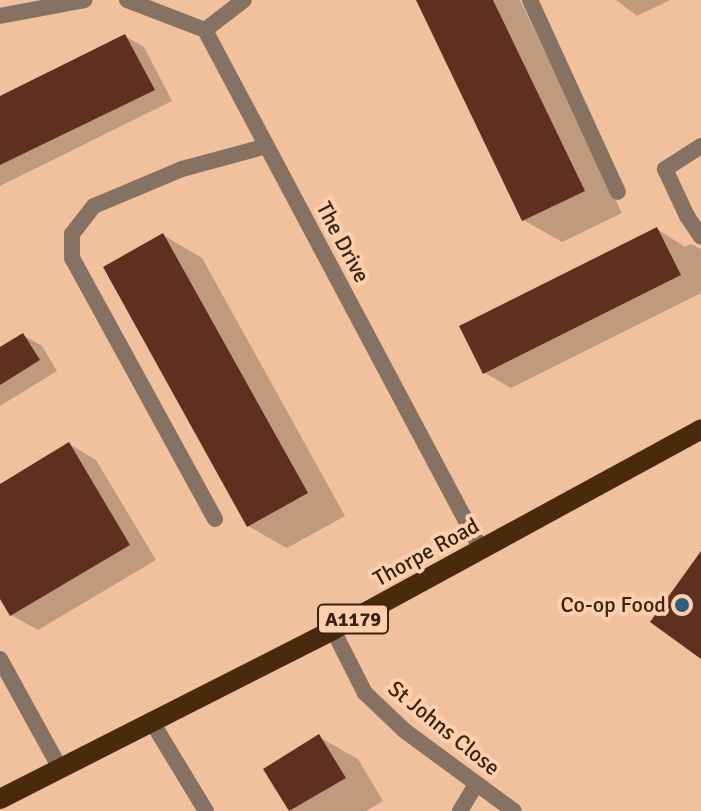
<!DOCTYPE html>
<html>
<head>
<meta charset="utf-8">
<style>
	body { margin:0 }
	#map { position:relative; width:701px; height:811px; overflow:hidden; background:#f1c19d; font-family:Signika,sans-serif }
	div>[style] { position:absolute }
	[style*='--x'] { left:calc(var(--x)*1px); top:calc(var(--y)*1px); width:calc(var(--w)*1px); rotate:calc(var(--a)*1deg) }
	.shadow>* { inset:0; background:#0003 }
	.building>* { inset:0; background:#5f3020 }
	.service>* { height:16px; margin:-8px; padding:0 8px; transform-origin:8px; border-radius:8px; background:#867263 }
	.minor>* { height:16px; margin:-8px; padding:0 8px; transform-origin:8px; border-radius:8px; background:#867263 }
	.primary>* { height:20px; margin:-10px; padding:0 10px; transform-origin:10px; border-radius:10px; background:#492a0d }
	.dots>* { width:22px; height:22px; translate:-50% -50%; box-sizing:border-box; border:4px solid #ffceaa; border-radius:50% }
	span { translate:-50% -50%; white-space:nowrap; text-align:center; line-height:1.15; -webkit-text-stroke:8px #ffceaa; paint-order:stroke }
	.shield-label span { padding:2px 6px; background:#ffceaa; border:2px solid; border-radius:6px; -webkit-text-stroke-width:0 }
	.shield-label { font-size:20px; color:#362415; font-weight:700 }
	.street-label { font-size:22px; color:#362415 }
	.poi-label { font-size:22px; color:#362415 }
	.right { translate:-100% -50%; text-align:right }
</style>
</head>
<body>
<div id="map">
	<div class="shadow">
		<i style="clip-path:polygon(418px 0,520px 0,622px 213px,562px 242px,523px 220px)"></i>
		<i style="clip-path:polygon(616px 0,670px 0,637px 16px)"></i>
		<i style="clip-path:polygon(125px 36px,144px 47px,172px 101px,0 186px,0 99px)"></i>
		<i style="clip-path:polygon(657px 229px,685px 247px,691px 244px,701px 249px,701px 293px,511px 388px,485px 373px)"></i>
		<i style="clip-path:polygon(163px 235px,202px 258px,345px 516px,287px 548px,248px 526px)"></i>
		<i style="clip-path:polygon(23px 335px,42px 346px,57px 371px,0 406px,0 349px)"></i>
		<i style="clip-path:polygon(69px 444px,96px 460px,156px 560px,38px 630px,11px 615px,0 596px,0 486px)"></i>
		<i style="clip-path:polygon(319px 737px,358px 759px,383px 801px,366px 811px,291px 811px,265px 769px)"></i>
	</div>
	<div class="building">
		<i style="clip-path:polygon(416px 0,493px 0,585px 191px,522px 221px)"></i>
		<i style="clip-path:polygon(125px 34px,155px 90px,0 165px,0 96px)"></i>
		<i style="clip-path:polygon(657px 227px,681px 275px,483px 374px,459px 326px)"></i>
		<i style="clip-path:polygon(163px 233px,308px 493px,247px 527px,103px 267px)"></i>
		<i style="clip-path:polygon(23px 333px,40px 360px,0 385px,0 347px)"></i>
		<i style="clip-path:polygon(69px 442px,130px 545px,10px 616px,0 599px,0 484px)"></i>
		<i style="clip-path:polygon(701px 551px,701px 659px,650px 622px)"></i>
		<i style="clip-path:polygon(319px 734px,346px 778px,289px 811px,263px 769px)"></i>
	</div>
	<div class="service">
		<i style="--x:530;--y:0;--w:211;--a:65.4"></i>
		<i style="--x:701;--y:146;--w:43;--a:147.4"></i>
		<i style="--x:665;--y:169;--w:52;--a:64.9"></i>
		<i style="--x:687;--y:216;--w:25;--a:56"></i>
		<i style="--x:152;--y:722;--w:104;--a:58.8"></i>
		<i style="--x:460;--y:811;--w:31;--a:-59"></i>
	</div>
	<div class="minor">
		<i style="--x:127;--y:0;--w:84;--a:21"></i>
		<i style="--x:205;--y:30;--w:588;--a:62"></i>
		<i style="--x:0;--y:16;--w:86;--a:-10.7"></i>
		<i style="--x:205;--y:30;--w:49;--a:-37.6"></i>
		<i style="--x:215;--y:519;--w:298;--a:-118.7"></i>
		<i style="--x:72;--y:258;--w:24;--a:-90"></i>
		<i style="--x:72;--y:234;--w:36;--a:-52"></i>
		<i style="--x:94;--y:206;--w:95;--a:-22.8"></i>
		<i style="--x:182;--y:169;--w:88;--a:-15.1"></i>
		<i style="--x:333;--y:630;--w:71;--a:63.1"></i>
		<i style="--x:365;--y:693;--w:55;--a:43.5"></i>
		<i style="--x:405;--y:731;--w:135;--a:36.3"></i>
		<i style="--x:0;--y:659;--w:124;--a:61.2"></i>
	</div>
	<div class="primary">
		<i style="--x:0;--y:799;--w:373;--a:-26.9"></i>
		<i style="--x:333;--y:630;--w:419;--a:-28.6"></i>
	</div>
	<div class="dots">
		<i style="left:682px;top:605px;background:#2f5f7d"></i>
	</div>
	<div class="shield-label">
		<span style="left:353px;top:619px">A1179</span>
	</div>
	<div class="street-label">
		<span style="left:343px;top:242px;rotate:62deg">The Drive</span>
		<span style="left:426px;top:552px;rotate:-29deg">Thorpe Road</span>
		<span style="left:444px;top:728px;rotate:39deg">St Johns Close</span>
	</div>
	<div class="poi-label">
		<span class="right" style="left:666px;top:605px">Co-op Food</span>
	</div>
</div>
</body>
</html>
